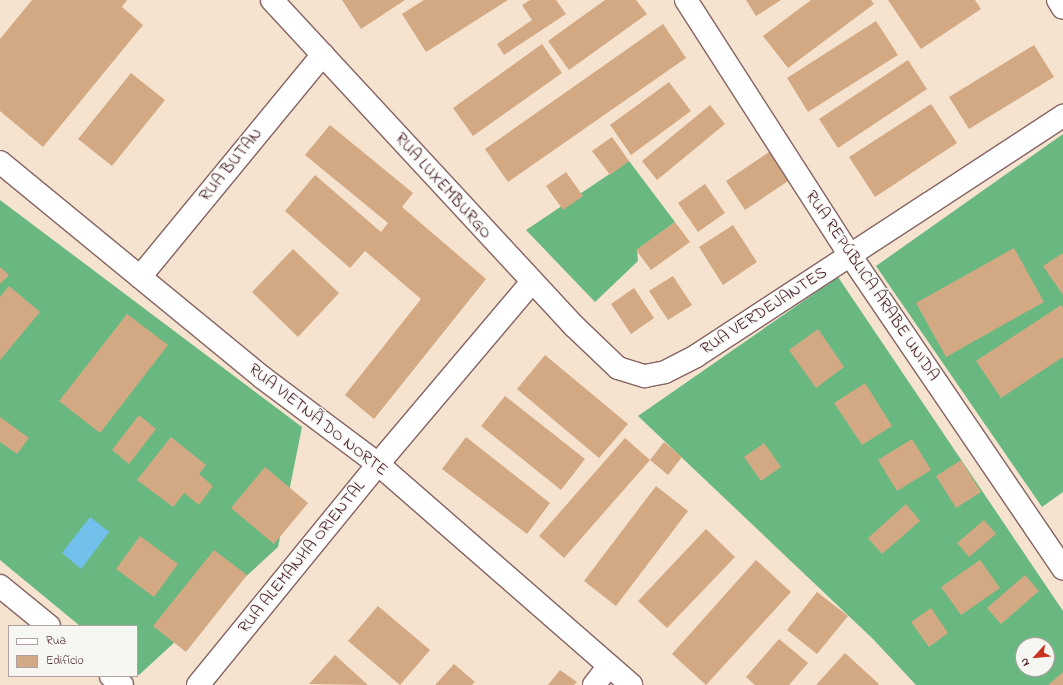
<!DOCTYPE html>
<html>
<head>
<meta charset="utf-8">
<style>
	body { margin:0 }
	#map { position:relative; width:1063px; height:685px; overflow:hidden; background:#f5e3cf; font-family:"Indie Flower",sans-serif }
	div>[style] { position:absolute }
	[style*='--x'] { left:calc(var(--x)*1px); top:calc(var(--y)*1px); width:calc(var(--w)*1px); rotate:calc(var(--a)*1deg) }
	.forest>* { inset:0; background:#69b882 }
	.water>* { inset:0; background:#72c1ed }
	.building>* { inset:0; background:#d3a983 }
	.roads { filter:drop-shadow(1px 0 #866464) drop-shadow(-1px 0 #866464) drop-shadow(0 1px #866464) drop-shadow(0 -1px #866464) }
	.minor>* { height:22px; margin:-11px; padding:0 11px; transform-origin:11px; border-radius:11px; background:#fff }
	span { translate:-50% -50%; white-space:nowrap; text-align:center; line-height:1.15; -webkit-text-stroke:3px #f6f6f2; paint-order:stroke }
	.street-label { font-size:17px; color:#4a1f2b }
	.legend { position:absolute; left:8px; top:625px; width:130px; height:52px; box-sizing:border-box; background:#f6f6f2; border:1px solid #b1a0a2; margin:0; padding:5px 7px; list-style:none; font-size:12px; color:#4a1f2b }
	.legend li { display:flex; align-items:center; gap:8px; height:20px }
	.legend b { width:20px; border:1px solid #b1a0a2 }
	.north { position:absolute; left:1015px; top:637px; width:40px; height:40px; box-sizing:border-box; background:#f6f6f2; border:1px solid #b1a0a2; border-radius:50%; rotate:243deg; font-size:11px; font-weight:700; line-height:16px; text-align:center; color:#4a1f2b }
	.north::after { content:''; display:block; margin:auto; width:14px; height:18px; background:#c8321e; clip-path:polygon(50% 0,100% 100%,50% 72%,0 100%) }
</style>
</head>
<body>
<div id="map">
	<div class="forest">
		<i style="clip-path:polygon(1063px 134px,1063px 492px,1042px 507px,876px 266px)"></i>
		<i style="clip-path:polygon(629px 161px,675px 222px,637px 250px,638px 261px,595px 302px,526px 230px)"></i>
		<i style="clip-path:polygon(0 200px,302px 427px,278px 547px,139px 675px,137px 673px,137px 626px,80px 626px,0 560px)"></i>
		<i style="clip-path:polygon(evenodd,838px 277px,1063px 611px,1063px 685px,916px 685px,873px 639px,638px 416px,838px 277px,1023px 645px,1047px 645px,1047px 669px,1023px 669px,1023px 645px)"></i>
	</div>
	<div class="water">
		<i style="clip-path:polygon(90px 517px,109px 532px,81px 569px,62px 553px)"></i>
	</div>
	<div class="building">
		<i style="clip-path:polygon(32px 0,127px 0,122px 7px,143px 25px,43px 147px,0 111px,0 39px)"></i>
		<i style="clip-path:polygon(342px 0,405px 0,361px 29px)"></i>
		<i style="clip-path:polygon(424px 0,508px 0,426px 52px,402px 14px)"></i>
		<i style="clip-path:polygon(530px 0,556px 0,566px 14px,504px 55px,497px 44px,532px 20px,522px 5px)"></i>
		<i style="clip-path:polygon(605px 0,636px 0,647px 14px,569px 70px,548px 41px)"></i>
		<i style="clip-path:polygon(746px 0,781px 0,756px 16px)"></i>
		<i style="clip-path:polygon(811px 0,871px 0,874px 4px,788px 68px,763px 36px)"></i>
		<i style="clip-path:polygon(888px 0,975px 0,981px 9px,921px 49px)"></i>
		<i style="clip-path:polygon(876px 21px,898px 55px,808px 112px,787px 78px)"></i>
		<i style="clip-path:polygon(663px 24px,686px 58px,508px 182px,485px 149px)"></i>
		<i style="clip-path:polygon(542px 44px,562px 73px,473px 136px,453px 108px)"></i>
		<i style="clip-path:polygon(1034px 45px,1054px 77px,969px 129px,949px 97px)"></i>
		<i style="clip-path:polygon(908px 60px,927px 89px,838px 148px,819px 119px)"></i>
		<i style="clip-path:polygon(131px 73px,165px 100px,112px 166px,78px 139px)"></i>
		<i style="clip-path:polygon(669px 82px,691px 111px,631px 155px,610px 125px)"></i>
		<i style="clip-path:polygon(931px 104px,957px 143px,875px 197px,849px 157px)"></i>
		<i style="clip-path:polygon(710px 105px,725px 124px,657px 180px,642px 161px)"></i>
		<i style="clip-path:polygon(330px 125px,413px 193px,402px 207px,486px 279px,374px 419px,345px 395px,421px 299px,365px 251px,350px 268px,285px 211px,315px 175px,381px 232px,388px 223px,305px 155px)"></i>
		<i style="clip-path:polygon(612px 137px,629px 161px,610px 175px,592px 151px)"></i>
		<i style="clip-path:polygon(772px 150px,791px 179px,745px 210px,726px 181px)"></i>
		<i style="clip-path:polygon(566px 172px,583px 196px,563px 210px,546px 186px)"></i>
		<i style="clip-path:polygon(705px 184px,725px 213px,698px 232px,678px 203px)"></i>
		<i style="clip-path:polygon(675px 222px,690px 242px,651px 270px,636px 250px)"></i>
		<i style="clip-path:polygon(733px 225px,757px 262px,723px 285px,699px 247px)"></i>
		<i style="clip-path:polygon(1014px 248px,1044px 302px,946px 357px,916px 303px)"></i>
		<i style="clip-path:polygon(293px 249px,339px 293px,298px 337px,252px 292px)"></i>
		<i style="clip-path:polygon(1063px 253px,1063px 295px,1043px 266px)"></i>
		<i style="clip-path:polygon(0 267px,9px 275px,0 284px)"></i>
		<i style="clip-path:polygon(673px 276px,692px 305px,668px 320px,649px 291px)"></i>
		<i style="clip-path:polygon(9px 286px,40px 312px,0 360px,0 297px)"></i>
		<i style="clip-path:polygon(634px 288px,654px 318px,631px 334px,611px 304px)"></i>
		<i style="clip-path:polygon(1061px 305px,1063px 308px,1063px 357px,1001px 398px,976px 361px)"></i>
		<i style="clip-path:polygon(127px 314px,168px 345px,100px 433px,59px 401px)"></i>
		<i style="clip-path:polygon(818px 329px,844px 367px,816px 388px,789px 350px)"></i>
		<i style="clip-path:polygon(545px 355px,628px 424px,599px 458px,517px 389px)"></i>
		<i style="clip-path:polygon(865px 383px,892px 426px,862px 445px,834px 403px)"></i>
		<i style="clip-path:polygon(505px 396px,585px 459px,561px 490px,481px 426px)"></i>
		<i style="clip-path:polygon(139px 415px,156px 429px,129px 464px,112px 450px)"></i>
		<i style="clip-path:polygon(0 417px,29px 438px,17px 454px,0 442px)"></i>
		<i style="clip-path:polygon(171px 437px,206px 465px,199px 474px,213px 486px,199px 505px,184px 493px,173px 507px,137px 480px)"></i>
		<i style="clip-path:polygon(466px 437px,550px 503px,527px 534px,442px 469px)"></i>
		<i style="clip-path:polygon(625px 438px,650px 460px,564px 558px,539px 536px)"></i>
		<i style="clip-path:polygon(912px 439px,931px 470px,897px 491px,878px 460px)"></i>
		<i style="clip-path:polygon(664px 442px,682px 457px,668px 475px,650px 460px)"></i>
		<i style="clip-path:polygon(764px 443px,781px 467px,761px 481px,744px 457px)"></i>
		<i style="clip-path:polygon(961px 460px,981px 492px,956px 508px,936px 476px)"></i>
		<i style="clip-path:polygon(265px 467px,308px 503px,274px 544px,231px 508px)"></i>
		<i style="clip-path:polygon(656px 486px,688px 511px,616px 606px,584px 581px)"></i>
		<i style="clip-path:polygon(906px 504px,920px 521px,882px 554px,868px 538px)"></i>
		<i style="clip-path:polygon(984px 520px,996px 534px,969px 557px,957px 543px)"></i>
		<i style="clip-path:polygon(706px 529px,735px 557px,667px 628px,638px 601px)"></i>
		<i style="clip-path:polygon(140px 536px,178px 564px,154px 597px,116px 569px)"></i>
		<i style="clip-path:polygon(214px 550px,247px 575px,186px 652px,153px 626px)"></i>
		<i style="clip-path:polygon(756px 560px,791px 592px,706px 685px,672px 654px)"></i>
		<i style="clip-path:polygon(980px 560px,1000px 588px,961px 615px,941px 587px)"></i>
		<i style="clip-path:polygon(1025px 575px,1039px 591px,1001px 624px,987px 608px)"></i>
		<i style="clip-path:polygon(817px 592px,848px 616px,817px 654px,787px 630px)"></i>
		<i style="clip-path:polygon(378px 606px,430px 650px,400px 685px,348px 641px)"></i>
		<i style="clip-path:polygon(931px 608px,948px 633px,929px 647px,911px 622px)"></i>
		<i style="clip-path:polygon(779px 639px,808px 663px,789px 685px,755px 685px,746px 677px)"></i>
		<i style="clip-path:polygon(845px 653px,879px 684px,878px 685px,816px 685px)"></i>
		<i style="clip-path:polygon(335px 655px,368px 685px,309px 684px)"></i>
		<i style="clip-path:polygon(454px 664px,475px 682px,472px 685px,435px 685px)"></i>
		<i style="clip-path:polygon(560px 670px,577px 682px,574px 685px,548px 685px)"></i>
		<i style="clip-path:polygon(1063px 672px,1063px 685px,1048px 685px)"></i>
	</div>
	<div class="roads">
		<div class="minor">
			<i style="--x:272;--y:0;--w:444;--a:47.2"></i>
			<i style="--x:574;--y:326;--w:61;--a:43.7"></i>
			<i style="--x:618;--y:368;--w:28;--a:17"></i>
			<i style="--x:645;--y:376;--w:20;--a:-11"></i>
			<i style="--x:665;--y:372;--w:35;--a:-27"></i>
			<i style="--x:696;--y:356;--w:439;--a:-33.2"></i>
			<i style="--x:686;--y:0;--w:303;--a:57.3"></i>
			<i style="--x:850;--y:255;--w:379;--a:55.8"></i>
			<i style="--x:1058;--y:0;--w:9;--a:58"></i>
			<i style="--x:0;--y:162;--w:340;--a:39.4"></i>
			<i style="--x:263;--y:378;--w:144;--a:36.8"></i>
			<i style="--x:378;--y:464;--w:336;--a:41.1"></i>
			<i style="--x:140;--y:277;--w:288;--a:-50.6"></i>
			<i style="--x:0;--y:586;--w:63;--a:39.2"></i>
			<i style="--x:111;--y:676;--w:14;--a:39"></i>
			<i style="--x:198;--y:685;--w:285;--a:-50.8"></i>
			<i style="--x:378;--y:464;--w:237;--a:-49.8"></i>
			<i style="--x:594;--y:685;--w:24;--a:-52"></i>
		</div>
	</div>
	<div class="street-label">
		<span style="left:231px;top:165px;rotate:-51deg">RUA BUTAN</span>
		<span style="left:443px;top:186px;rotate:48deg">RUA LUXEMBURGO</span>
		<span style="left:872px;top:286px;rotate:56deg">RUA REPÚBLICA ÁRABE UNIDA</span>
		<span style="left:764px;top:311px;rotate:-33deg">RUA VERDEJANTES</span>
		<span style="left:318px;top:420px;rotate:38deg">RUA VIETNÃ DO NORTE</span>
		<span style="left:302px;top:557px;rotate:-51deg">RUA ALEMANHA ORIENTAL</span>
	</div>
	<ul class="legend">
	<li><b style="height:5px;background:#fff"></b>Rua</li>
	<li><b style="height:11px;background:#d3a983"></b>Edifício</li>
	</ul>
	<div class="north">N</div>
</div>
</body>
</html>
